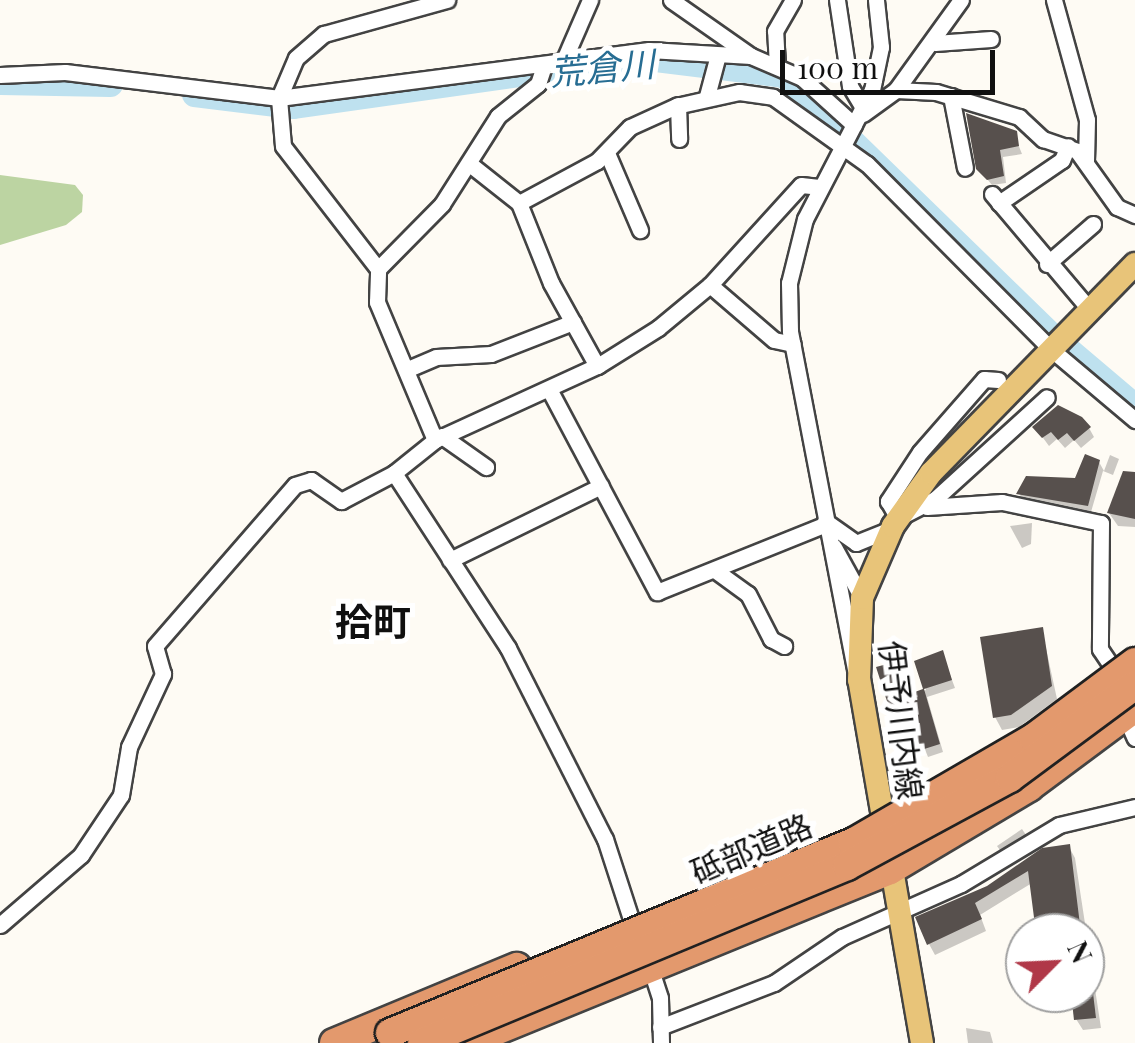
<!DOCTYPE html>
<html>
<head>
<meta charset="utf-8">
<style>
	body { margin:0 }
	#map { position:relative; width:1135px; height:1043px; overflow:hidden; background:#fefbf4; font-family:"Playfair Display","Noto Sans JP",serif }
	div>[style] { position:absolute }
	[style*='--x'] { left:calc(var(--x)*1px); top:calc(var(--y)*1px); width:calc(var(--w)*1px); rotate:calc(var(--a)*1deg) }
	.forest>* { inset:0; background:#bcd4a2 }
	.shadow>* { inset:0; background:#0003 }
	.river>* { height:25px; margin:-12.5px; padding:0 12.5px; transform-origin:12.5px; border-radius:12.5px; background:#bee1ef }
	.building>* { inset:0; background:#57504d }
	.roads { filter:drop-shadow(2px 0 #434343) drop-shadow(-2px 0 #434343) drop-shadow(0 2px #434343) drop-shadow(0 -2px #434343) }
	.street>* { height:15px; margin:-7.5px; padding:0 7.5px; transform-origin:7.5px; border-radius:7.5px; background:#fff }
	.primary>* { height:22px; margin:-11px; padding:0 11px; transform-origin:11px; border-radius:11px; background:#e8c479 }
	.highway>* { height:28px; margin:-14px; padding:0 14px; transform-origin:14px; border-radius:14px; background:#e3996d }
	.bridges { filter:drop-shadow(2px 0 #212121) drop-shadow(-2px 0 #212121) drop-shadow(0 2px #212121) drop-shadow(0 -2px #212121) }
	.highway-bridge>* { height:28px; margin:-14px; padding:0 14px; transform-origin:14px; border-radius:14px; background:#e3996d }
	span { translate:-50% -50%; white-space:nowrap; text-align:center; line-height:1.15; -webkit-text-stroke:10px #fff; paint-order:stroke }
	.street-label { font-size:32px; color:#101010 }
	.water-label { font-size:35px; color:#276d93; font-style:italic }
	.quarter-label { font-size:38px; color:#101010; font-weight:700 }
	.north { position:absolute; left:1005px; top:913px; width:100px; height:100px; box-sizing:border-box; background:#fff; border:2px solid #9f9f9f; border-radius:50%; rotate:66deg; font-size:28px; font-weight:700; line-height:40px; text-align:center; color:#101010 }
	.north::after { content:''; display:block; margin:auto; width:35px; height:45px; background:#b03848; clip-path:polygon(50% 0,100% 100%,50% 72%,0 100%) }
	.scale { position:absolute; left:780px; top:50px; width:215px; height:45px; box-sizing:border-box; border:5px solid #101010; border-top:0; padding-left:12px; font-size:30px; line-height:35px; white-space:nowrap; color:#101010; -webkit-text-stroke:8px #fff; paint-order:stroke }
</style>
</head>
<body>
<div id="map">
	<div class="forest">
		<i style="clip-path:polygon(0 175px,75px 185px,83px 195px,82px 212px,66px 225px,0 245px)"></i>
	</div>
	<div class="shadow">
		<i style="clip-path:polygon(1012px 129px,1022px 154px,1003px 157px,1006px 183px,992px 185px,978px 168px)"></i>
		<i style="clip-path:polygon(1035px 427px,1089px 428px,1094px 437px,1081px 448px,1074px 440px,1065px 448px,1057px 439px,1049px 446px)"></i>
		<i style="clip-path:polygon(1110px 455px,1119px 459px,1113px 475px,1103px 471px,1091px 512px,1023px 500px,1019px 493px,1077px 481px,1099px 462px,1104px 471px)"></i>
		<i style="clip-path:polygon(1135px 474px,1135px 527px,1118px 526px,1109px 513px)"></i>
		<i style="clip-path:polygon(1032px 523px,1031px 544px,1022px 548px,1010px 526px)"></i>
		<i style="clip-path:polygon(1042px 630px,1057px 699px,1019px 727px,1002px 730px,995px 717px)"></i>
		<i style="clip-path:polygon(942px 653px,955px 688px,927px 697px,943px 752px,928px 757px,913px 719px,899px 724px,894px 716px,894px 674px,902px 699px,926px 690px,917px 663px)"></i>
		<i style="clip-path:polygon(1022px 829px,1028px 838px,1002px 853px,997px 846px)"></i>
		<i style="clip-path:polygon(1069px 847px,1075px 858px,1101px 1028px,1083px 1030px,1076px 1019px,1073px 993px,1085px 993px,1085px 933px,1038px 933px,1032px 883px,980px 915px,986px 931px,935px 955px,929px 944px,989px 889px)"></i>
		<i style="clip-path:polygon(966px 1028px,990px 1032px,993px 1043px,968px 1043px)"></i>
	</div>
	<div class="river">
		<i style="--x:0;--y:82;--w:110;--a:1"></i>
		<i style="--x:194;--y:94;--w:99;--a:7"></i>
		<i style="--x:292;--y:106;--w:350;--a:-8"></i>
		<i style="--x:639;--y:57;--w:146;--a:7.1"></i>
		<i style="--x:784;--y:75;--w:371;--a:44.2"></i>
		<i style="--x:1050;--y:334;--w:111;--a:40.3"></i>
	</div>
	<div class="building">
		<i style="clip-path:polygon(966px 113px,1017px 131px,1019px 146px,1000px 150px,1004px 176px,987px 180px,976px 169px)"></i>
		<i style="clip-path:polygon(1058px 405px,1082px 417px,1091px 427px,1074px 441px,1067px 433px,1058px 440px,1051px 432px,1042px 438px,1032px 427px)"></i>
		<i style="clip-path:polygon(1085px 454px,1100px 460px,1088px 506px,1016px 494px,1026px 476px,1075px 478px)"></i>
		<i style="clip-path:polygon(1123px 471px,1135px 472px,1135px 519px,1107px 513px)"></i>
		<i style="clip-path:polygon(1043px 627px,1052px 686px,1011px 715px,993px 718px,980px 637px)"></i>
		<i style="clip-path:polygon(943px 650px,952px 680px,924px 689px,940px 744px,921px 750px,908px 712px,892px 717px,876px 667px,891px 663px,901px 697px,923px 689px,914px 661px)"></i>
		<i style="clip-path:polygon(1070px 844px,1081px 933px,1036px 933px,1028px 871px,975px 903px,982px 919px,927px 945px,915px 917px,987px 886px,1042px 848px)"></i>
		<i style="clip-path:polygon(1071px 993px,1093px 993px,1096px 1018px,1074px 1020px)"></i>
	</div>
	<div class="roads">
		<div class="street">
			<i style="--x:671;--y:0;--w:98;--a:35"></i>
			<i style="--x:751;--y:56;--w:56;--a:23.3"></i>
			<i style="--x:802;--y:78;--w:70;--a:42.1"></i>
			<i style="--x:837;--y:0;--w:87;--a:81.4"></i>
			<i style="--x:850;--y:86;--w:26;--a:59"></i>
			<i style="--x:1054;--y:0;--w:124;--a:74.6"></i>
			<i style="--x:1087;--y:120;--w:42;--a:91.4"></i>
			<i style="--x:935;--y:43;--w:56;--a:-4.1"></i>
			<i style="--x:563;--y:62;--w:68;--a:-66.5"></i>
			<i style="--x:777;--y:66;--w:35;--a:-93"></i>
			<i style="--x:775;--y:31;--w:36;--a:-60"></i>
			<i style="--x:0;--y:75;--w:65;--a:-2.6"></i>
			<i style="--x:65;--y:72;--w:216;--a:6.9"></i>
			<i style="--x:279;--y:98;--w:373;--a:-7.4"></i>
			<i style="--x:649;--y:50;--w:102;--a:3.4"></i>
			<i style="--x:896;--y:90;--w:40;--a:2.9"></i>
			<i style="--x:936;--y:92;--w:87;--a:16.8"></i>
			<i style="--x:1019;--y:117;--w:33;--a:43"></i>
			<i style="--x:1043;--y:139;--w:36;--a:19"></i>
			<i style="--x:1077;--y:151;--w:69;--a:54.5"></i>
			<i style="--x:1117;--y:207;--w:20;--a:24"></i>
			<i style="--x:707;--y:96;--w:42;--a:-75"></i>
			<i style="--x:951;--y:96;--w:73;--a:79"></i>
			<i style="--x:678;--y:105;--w:34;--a:88"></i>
			<i style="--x:863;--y:114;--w:41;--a:-36"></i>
			<i style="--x:896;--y:90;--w:111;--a:-54.2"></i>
			<i style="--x:607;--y:153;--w:84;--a:66.8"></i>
			<i style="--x:471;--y:165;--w:61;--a:38.4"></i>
			<i style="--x:519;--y:203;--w:86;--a:68.2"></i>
			<i style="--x:551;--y:283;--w:95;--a:61"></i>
			<i style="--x:992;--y:194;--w:153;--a:49.8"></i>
			<i style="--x:519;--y:203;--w:89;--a:-28.3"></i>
			<i style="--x:597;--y:161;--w:47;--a:-45.9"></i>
			<i style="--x:630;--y:127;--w:51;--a:-24.5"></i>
			<i style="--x:676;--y:106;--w:65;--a:-12.5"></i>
			<i style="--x:739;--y:92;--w:34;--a:8"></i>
			<i style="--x:773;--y:97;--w:115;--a:35.5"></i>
			<i style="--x:867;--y:164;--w:262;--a:45.2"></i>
			<i style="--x:1052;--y:350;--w:109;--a:40.1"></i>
			<i style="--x:999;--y:203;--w:76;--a:-34.3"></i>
			<i style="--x:1062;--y:160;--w:15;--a:-67"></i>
			<i style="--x:1047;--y:264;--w:61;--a:-41"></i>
			<i style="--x:378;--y:269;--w:91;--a:-45.4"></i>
			<i style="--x:442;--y:204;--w:104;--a:-57.5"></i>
			<i style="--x:498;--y:116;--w:51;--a:-38.7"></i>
			<i style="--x:538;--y:84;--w:20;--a:-72"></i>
			<i style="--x:710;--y:285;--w:84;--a:40.7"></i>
			<i style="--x:774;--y:340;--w:19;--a:12"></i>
			<i style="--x:408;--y:369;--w:30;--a:-23"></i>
			<i style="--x:436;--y:357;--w:55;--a:-3.1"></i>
			<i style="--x:491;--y:354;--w:88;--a:-21.3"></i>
			<i style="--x:998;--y:380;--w:14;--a:-176"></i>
			<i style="--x:984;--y:379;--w:97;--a:131.2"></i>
			<i style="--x:920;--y:452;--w:59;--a:123.1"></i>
			<i style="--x:888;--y:501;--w:20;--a:60"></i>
			<i style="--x:898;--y:518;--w:42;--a:-27.2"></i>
			<i style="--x:935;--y:499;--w:151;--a:-42.3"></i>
			<i style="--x:550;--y:391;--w:228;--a:62"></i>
			<i style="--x:657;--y:592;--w:180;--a:-21.9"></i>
			<i style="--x:442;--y:436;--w:54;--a:35.2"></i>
			<i style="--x:435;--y:440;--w:150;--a:-112.8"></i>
			<i style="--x:377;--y:302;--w:33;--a:-88"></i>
			<i style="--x:378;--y:269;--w:155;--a:-127.7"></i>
			<i style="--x:283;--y:146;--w:48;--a:-94.8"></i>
			<i style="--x:279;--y:98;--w:43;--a:-67"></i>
			<i style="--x:296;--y:58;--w:37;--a:-41"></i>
			<i style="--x:324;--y:34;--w:128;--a:-15.5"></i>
			<i style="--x:394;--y:473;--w:209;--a:56.9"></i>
			<i style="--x:508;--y:648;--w:214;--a:63.1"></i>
			<i style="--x:605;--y:839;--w:87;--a:72"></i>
			<i style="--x:927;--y:507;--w:75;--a:-3.8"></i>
			<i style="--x:1002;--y:502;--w:101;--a:12"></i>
			<i style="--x:1101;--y:523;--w:126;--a:90.5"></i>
			<i style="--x:1100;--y:649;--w:22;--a:56"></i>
			<i style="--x:825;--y:521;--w:38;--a:35"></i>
			<i style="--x:856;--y:543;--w:37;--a:-22"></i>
			<i style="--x:834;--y:547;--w:58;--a:61.2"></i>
			<i style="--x:450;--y:560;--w:168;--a:-26.1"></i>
			<i style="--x:716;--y:571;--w:39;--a:36"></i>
			<i style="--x:748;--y:594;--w:51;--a:62.9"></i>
			<i style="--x:771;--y:639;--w:15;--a:28"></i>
			<i style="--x:855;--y:669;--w:344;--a:-100.9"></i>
			<i style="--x:790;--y:331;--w:48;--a:-91.2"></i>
			<i style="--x:789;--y:283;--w:66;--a:-76"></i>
			<i style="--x:805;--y:219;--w:145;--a:-62.6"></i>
			<i style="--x:872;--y:90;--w:44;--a:-78.2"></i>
			<i style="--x:881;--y:47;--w:47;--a:-96.1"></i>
			<i style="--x:1125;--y:716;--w:24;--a:66"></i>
			<i style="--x:0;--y:925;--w:107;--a:-40.8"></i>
			<i style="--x:81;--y:855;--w:72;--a:-56.3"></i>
			<i style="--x:121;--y:795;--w:49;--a:-80.5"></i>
			<i style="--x:129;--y:747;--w:81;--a:-65"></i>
			<i style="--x:163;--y:674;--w:29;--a:-106"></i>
			<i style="--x:155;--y:646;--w:213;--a:-49"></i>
			<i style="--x:295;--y:485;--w:17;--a:-17"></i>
			<i style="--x:311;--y:480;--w:37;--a:35"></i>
			<i style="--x:341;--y:501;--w:60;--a:-27.8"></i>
			<i style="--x:394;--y:473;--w:53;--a:-38.8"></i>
			<i style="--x:435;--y:440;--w:180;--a:-24.6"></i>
			<i style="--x:599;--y:365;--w:70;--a:-32.1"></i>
			<i style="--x:658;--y:328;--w:67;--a:-39.6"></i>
			<i style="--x:710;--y:285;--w:135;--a:-47.7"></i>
			<i style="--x:801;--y:185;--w:18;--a:6"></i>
			<i style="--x:651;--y:970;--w:29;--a:72"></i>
			<i style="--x:660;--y:998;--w:45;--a:88.7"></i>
			<i style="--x:660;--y:1027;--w:122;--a:-21.1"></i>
			<i style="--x:774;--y:983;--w:82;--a:-34.1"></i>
			<i style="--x:842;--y:937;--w:130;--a:-24"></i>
			<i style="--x:961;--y:884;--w:114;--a:-31"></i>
			<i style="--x:1059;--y:825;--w:78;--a:-13.3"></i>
		</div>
		<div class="primary">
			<i style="--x:922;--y:1043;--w:368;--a:-99.8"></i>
			<i style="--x:859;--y:680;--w:82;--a:-87.9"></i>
			<i style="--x:862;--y:598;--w:78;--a:-66.7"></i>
			<i style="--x:893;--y:526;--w:65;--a:-54.4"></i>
			<i style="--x:931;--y:473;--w:292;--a:-45.7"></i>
		</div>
		<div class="highway">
			<i style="--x:334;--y:1043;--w:198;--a:-22.6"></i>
			<i style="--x:466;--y:1043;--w:458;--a:-22.2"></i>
			<i style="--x:890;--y:870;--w:162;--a:-30.8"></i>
			<i style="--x:1029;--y:787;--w:132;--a:-36.7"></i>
		</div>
	</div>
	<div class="bridges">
		<div class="highway-bridge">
			<i style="--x:390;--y:1033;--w:500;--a:-22.4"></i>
			<i style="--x:852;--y:843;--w:209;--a:-30.1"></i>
			<i style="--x:1033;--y:738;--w:127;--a:-36.7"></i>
			<i style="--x:422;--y:1043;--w:460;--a:-22.6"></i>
			<i style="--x:847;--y:866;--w:185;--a:-28.4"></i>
			<i style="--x:1010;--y:778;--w:156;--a:-36.6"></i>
		</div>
	</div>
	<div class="street-label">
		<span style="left:902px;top:720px;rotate:83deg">伊予川内線</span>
		<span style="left:751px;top:848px;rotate:-23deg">砥部道路</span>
	</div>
	<div class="water-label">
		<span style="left:602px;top:67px;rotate:-5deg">荒倉川</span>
	</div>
	<div class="quarter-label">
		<span style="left:373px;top:621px">拾町</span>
	</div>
	<div class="north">N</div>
	<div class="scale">100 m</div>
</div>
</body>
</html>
